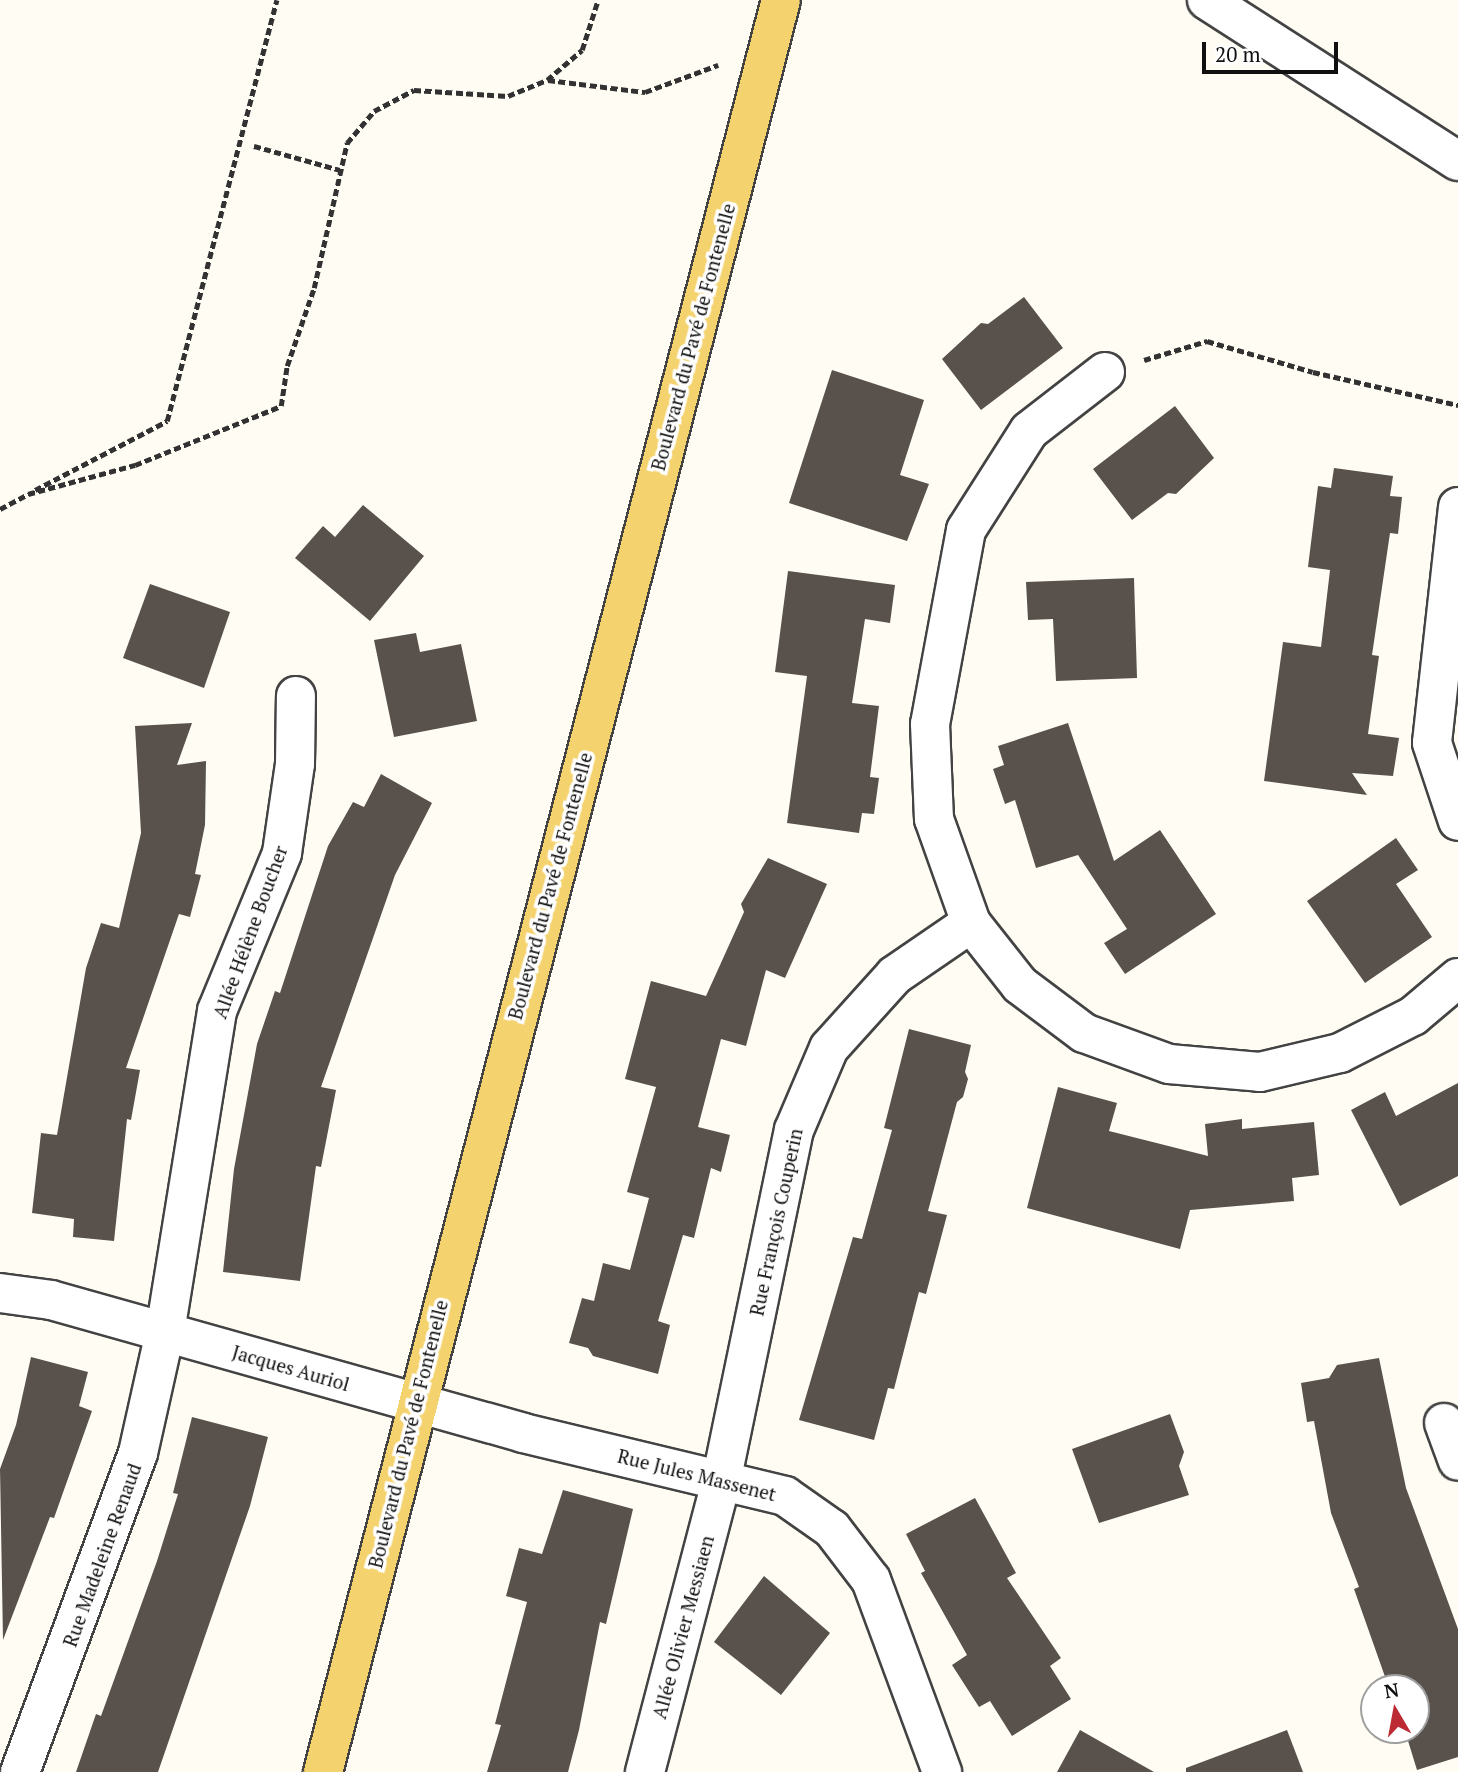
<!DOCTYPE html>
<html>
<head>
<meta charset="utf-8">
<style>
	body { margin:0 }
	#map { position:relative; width:1458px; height:1772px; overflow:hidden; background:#fffcf3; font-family:"PT Serif",serif }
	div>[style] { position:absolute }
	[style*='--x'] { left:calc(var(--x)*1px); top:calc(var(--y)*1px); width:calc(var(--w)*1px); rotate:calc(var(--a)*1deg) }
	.building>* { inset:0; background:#58514c }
	.path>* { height:4.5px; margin-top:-2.25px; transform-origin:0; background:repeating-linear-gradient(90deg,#323232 0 7px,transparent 0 10.5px) }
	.roads { filter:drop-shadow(2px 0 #434343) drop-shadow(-2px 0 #434343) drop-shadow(0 2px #434343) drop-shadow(0 -2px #434343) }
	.minor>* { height:38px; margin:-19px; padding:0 19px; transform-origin:19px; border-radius:19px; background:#fff }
	.major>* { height:38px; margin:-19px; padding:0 19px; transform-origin:19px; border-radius:19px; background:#f4d26d }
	span { translate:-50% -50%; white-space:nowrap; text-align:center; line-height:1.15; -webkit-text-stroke:7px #fff; paint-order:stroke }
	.street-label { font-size:19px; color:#101010 }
	.north { position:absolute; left:1360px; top:1674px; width:70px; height:70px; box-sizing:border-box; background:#fff; border:2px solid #9f9f9f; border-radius:50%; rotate:350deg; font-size:19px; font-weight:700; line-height:28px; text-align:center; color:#101010 }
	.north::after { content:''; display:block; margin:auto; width:24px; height:32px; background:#bc2b34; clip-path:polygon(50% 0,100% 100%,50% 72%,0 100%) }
	.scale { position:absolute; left:1202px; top:42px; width:136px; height:32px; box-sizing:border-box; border:4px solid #101010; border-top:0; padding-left:9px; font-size:21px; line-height:24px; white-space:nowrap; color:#101010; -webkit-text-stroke:5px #fff; paint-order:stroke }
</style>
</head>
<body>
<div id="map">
	<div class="building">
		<i style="clip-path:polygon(1024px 297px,1063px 348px,981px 410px,942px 359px,981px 323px,988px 324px)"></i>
		<i style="clip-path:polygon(832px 370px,924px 400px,900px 475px,929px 484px,907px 541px,789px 503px)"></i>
		<i style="clip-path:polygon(1175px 406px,1214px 458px,1176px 494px,1168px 493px,1132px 520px,1093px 469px)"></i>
		<i style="clip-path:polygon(1334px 468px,1393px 476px,1390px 496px,1402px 497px,1398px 534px,1390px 533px,1372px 655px,1379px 656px,1368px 734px,1399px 738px,1393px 776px,1352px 773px,1367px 795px,1264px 781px,1283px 642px,1321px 647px,1330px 570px,1308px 567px,1318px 486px,1331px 488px)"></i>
		<i style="clip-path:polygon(363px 505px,424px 556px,370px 621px,295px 558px,323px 526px,335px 537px)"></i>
		<i style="clip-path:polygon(788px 571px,895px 585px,890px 623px,865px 619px,852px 703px,879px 706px,870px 777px,879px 778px,874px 814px,862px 813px,859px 833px,787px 823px,807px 676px,775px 672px)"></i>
		<i style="clip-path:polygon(1134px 578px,1137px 678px,1056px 681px,1053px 619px,1028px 620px,1026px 582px)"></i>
		<i style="clip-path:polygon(150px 584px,230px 612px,204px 688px,123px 658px)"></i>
		<i style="clip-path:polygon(416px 633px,420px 652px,461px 644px,477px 721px,394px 737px,374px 640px)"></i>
		<i style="clip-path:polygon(192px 723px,177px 765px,206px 761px,205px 825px,195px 874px,201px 875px,190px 917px,179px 914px,126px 1068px,140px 1070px,131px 1120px,127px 1119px,114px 1241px,73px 1237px,74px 1219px,32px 1213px,41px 1133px,57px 1135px,86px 968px,101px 923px,119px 928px,141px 833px,135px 726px)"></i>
		<i style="clip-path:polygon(1068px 723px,1114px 861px,1160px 830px,1216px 914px,1125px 974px,1104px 943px,1127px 929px,1078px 855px,1036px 868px,1015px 800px,1005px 804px,993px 769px,1004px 765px,998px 746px)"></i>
		<i style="clip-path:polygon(381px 774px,432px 803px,395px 875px,321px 1087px,336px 1090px,321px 1167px,316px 1166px,300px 1281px,223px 1272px,234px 1169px,257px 1044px,275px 991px,280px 993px,328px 846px,353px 802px,364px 807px)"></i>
		<i style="clip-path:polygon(1396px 838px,1418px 870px,1396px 884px,1432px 937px,1365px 983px,1307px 901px)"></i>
		<i style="clip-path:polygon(768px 858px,827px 884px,785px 978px,766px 970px,746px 1046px,721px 1039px,698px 1127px,730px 1135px,721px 1172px,711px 1168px,694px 1238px,683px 1235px,658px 1321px,670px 1325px,658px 1374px,593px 1356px,588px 1348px,569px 1343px,582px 1298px,594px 1301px,603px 1263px,630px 1270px,649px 1198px,627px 1192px,656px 1087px,625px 1079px,651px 981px,706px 996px,744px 912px,741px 904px)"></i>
		<i style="clip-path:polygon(909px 1029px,971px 1045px,965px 1072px,968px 1079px,963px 1097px,957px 1102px,928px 1211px,947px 1215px,926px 1294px,919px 1292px,894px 1389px,888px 1388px,874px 1440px,799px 1420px,853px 1237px,862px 1239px,892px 1130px,884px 1128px)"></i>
		<i style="clip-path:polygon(1458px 1083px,1458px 1176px,1400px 1206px,1351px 1110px,1385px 1092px,1396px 1116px)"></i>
		<i style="clip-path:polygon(1058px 1087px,1117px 1103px,1109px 1131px,1208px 1156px,1205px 1124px,1242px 1119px,1242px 1129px,1314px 1122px,1319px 1175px,1292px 1178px,1294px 1201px,1190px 1210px,1180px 1249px,1027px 1208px)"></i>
		<i style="clip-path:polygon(31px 1357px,88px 1372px,79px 1406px,92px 1411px,54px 1518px,50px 1517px,3px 1640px,0 1469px,16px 1425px)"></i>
		<i style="clip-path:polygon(1379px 1358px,1406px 1488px,1458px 1629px,1458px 1757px,1417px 1770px,1405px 1731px,1393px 1735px,1391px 1730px,1416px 1730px,1416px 1688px,1389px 1688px,1354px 1589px,1359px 1587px,1331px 1513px,1314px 1421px,1307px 1422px,1301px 1383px,1329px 1378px,1337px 1365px)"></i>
		<i style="clip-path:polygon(1170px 1414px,1184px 1452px,1179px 1466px,1189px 1495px,1099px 1523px,1072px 1449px)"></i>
		<i style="clip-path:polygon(192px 1417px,268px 1437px,250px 1506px,158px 1772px,76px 1772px,96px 1714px,101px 1716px,157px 1561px,178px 1494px,173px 1493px)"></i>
		<i style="clip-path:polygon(563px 1490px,633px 1509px,606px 1624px,600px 1622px,579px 1730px,568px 1772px,487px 1772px,501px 1725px,495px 1724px,527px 1602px,506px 1596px,519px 1548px,542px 1554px)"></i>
		<i style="clip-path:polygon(975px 1498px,1016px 1573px,1007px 1578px,1061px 1658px,1050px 1666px,1071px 1699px,1012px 1736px,990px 1701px,979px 1707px,952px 1665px,967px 1655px,921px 1573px,925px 1571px,906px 1534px)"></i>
		<i style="clip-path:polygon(764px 1576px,830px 1633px,781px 1695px,714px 1642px)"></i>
		<i style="clip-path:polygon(1080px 1730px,1154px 1772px,1057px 1772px)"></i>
		<i style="clip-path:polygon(1287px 1730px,1303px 1772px,1186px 1772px,1186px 1768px)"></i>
	</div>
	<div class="path">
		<i style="--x:548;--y:80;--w:98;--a:7.1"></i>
		<i style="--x:645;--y:92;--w:78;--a:-20.3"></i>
		<i style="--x:254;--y:146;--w:89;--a:15.6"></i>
		<i style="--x:1144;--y:360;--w:66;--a:-16.8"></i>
		<i style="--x:1207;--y:341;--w:110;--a:16.3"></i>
		<i style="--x:1313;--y:372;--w:149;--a:12.8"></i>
		<i style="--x:35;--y:490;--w:149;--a:-27.6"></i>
		<i style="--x:167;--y:421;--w:435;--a:-75.4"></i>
		<i style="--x:28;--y:494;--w:111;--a:-15.2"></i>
		<i style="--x:135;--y:465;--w:157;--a:-22"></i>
		<i style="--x:281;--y:406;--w:40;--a:-81.5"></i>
		<i style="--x:287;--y:366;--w:83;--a:-70.9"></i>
		<i style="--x:314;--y:288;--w:149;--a:-77.2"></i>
		<i style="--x:347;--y:143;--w:42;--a:-49.8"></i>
		<i style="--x:374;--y:111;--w:45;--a:-27.7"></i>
		<i style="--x:414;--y:90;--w:94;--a:3.7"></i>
		<i style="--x:508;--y:96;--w:42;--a:-22.3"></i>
		<i style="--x:547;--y:80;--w:46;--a:-40.6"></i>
		<i style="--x:582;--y:50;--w:52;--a:-72.3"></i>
		<i style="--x:0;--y:509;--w:32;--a:-28"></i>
	</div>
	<div class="roads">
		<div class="minor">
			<i style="--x:1207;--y:0;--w:298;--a:32.7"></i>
			<i style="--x:1105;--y:372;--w:96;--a:142.2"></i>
			<i style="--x:1029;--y:431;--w:117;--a:122.5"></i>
			<i style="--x:966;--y:530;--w:197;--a:100.5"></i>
			<i style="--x:930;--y:724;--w:95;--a:87.6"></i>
			<i style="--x:934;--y:819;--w:110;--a:70.4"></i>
			<i style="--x:971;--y:923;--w:79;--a:51.7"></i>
			<i style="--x:1020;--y:985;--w:80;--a:36.9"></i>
			<i style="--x:1084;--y:1033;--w:90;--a:20"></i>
			<i style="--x:1169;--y:1064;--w:91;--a:5"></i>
			<i style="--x:1260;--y:1072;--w:82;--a:-13.4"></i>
			<i style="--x:1340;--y:1053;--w:82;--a:-26.9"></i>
			<i style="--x:1413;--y:1016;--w:59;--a:-40.2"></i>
			<i style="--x:1458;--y:507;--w:237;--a:96.3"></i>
			<i style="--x:1432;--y:743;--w:82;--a:71.6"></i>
			<i style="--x:0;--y:1293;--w:51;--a:7.8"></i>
			<i style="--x:51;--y:1300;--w:490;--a:15.7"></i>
			<i style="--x:523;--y:1433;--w:269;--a:13.5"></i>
			<i style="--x:785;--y:1496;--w:57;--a:35.1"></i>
			<i style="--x:832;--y:1529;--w:64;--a:52.6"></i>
			<i style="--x:871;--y:1580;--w:205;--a:69.7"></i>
			<i style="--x:1444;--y:1423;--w:40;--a:69.8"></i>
			<i style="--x:20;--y:1772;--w:340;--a:-69.7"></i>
			<i style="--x:138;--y:1453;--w:124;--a:-77.4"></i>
			<i style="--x:165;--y:1332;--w:325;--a:-80.8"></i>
			<i style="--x:217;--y:1011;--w:171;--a:-67.6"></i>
			<i style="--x:282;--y:853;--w:90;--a:-81.7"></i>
			<i style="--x:295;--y:764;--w:68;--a:-89.2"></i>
			<i style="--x:645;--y:1772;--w:300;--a:-75.3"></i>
			<i style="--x:721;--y:1482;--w:359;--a:-78.3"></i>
			<i style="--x:794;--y:1130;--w:89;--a:-66.9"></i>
			<i style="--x:829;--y:1048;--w:98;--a:-47.9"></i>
			<i style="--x:895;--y:975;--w:92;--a:-34.4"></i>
		</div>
		<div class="major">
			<i style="--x:323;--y:1772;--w:1830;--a:-75.51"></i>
		</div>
	</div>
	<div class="street-label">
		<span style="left:693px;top:337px;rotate:-75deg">Boulevard du Pavé de Fontenelle</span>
		<span style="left:550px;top:886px;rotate:-75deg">Boulevard du Pavé de Fontenelle</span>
		<span style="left:250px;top:932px;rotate:-70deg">Allée Hélène Boucher</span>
		<span style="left:776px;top:1222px;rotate:-78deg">Rue François Couperin</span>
		<span style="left:291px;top:1368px;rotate:16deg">Jacques Auriol</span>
		<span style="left:408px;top:1434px;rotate:-76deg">Boulevard du Pavé de Fontenelle</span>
		<span style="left:697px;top:1475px;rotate:14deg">Rue Jules Massenet</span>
		<span style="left:102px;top:1555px;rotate:-70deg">Rue Madeleine Renaud</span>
		<span style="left:683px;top:1627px;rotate:-75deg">Allée Olivier Messiaen</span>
	</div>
	<div class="north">N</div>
	<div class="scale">20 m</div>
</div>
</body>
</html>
